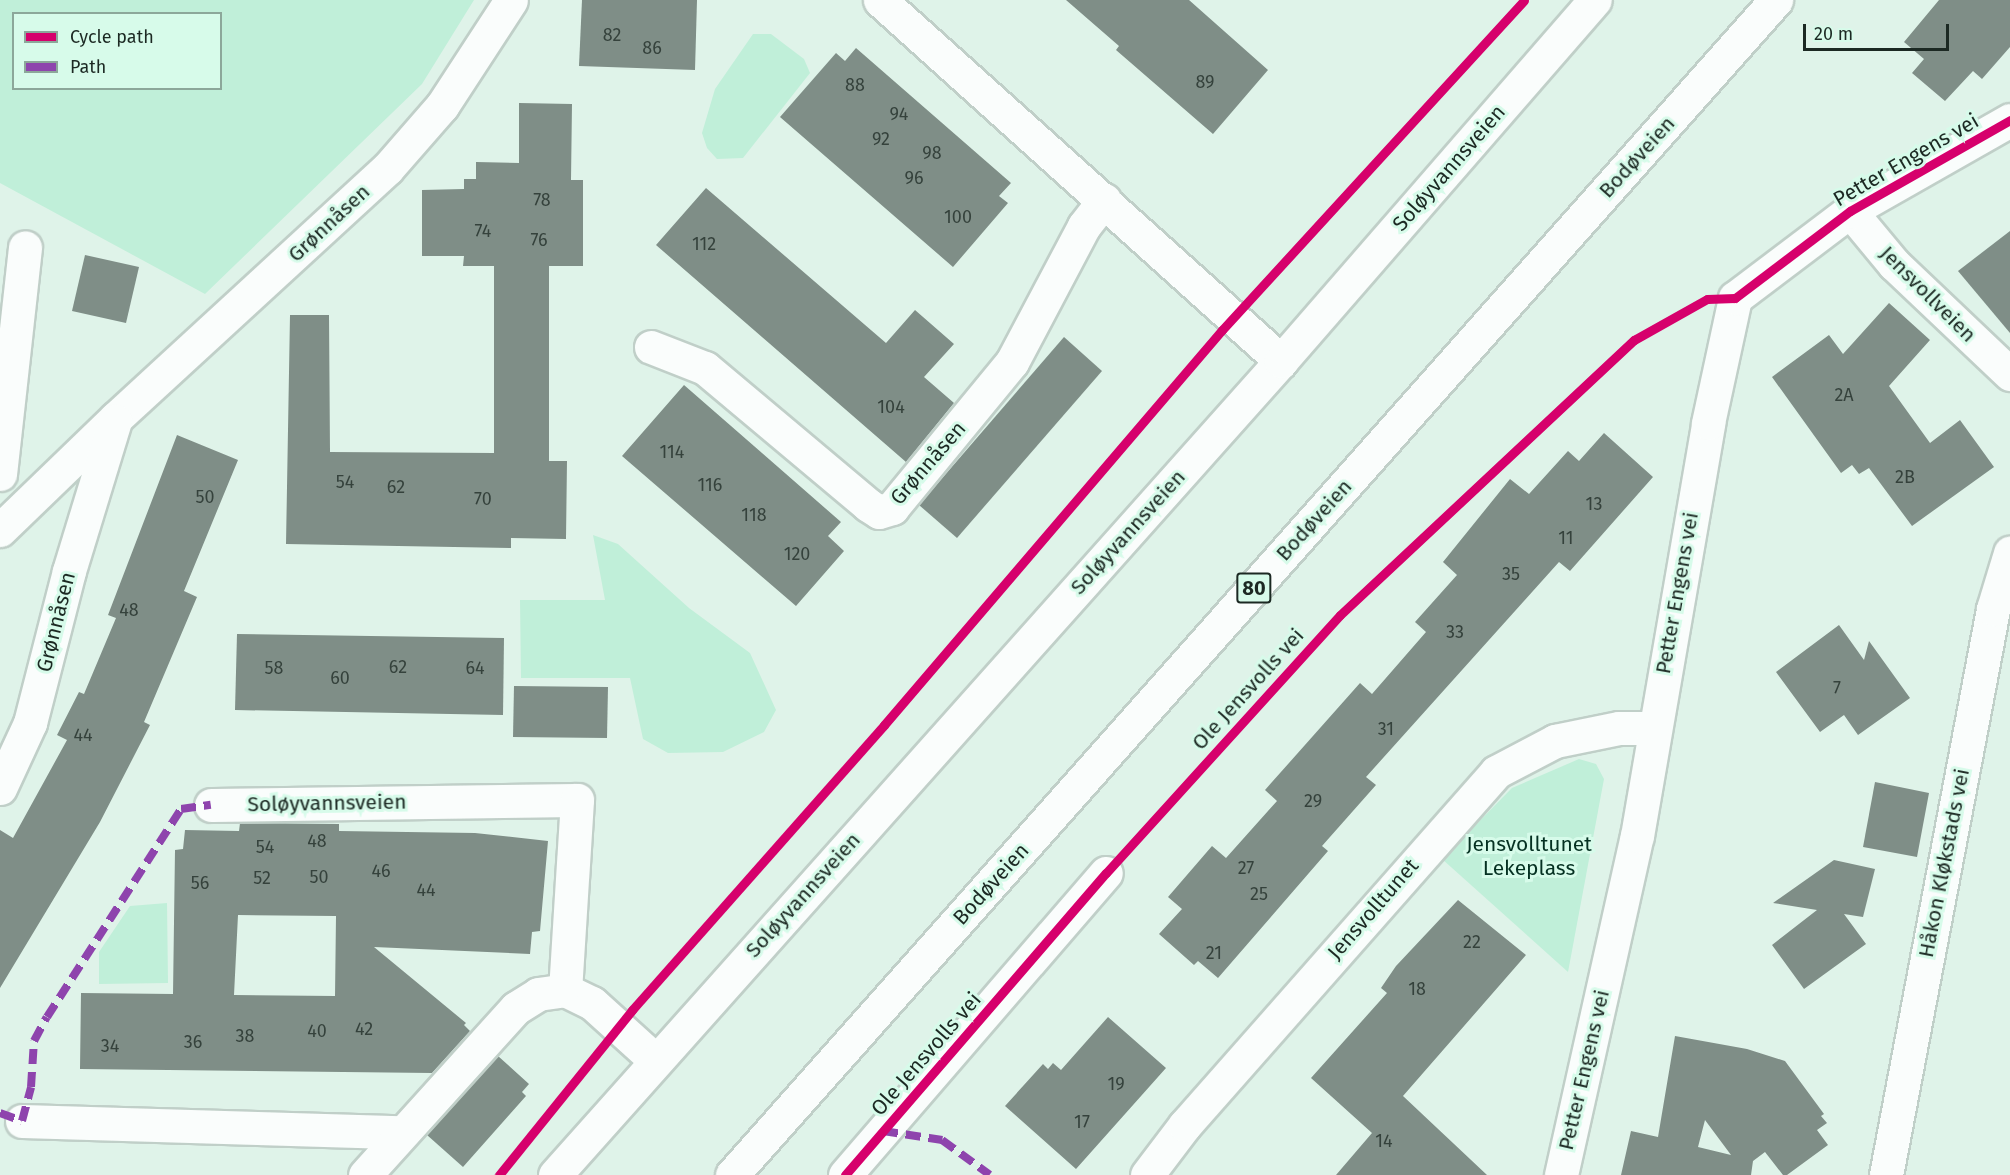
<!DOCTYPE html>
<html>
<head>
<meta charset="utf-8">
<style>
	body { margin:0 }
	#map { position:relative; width:2010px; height:1175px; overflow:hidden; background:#dff3e9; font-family:"Fira Sans",sans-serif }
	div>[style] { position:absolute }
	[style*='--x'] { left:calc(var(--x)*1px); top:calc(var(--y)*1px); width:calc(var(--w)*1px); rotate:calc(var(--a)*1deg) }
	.green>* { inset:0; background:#c0efd9 }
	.building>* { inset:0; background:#7f8e87 }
	.roads { filter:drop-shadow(2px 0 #c0cfc8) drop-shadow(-2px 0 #c0cfc8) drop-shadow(0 2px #c0cfc8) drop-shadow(0 -2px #c0cfc8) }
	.minor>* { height:33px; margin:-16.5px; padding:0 16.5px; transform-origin:16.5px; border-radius:16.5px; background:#fafdfc }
	.major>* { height:33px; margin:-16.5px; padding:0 16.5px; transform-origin:16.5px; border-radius:16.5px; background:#fafdfc }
	.quiet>* { height:8px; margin-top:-4px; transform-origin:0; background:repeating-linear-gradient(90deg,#8e44ad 0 15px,transparent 0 23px) }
	.cycleway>* { height:9px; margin:-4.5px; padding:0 4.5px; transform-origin:4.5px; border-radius:4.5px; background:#d6006c }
	span { translate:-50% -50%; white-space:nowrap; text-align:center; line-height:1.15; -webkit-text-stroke:6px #d7fbea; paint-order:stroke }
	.number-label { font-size:18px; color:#35423c }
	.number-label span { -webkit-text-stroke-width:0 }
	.shield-label span { padding:2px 4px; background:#d7fbea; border:2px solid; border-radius:4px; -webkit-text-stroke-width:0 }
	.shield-label { font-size:20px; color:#1c2923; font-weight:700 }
	.street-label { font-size:21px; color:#1c2923 }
	.park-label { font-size:21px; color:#053122 }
	.legend { position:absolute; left:12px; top:12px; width:210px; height:78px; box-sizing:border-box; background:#d7fbea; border:2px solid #8ca79a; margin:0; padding:8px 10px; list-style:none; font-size:18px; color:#1c2923 }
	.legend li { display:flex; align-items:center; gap:12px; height:30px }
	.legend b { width:30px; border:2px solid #8ca79a }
	.scale { position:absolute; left:1803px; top:24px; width:146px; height:27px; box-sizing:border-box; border:3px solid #1c2923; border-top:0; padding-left:8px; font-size:18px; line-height:21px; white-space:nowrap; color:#1c2923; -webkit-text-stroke:4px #d7fbea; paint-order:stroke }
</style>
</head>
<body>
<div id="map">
	<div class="green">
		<i style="clip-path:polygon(evenodd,0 0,474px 0,422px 84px,205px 294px,0 183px,0 0,14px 14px,220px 14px,220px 88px,14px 88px,14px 14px)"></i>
		<i style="clip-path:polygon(753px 34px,771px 34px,804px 59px,810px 73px,743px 158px,717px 159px,707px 148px,702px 133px,715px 89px)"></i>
		<i style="clip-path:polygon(593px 535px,618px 544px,689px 608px,750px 653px,776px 710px,764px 732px,723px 752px,668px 753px,643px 739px,630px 678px,521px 678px,520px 600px,605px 600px)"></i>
		<i style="clip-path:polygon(1579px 759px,1596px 764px,1604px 779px,1568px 972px,1442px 859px,1512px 788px)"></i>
		<i style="clip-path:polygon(167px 903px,168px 983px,99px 984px,99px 952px,130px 906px)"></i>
	</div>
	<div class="building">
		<i style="clip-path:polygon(582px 0,697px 0,695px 70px,579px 66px)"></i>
		<i style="clip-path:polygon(1066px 0,1189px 0,1268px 70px,1213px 134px,1116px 50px,1119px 46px)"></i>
		<i style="clip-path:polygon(1939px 0,2010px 0,2010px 47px,1982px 79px,1973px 71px,1945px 101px,1912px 73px,1924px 59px,1904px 42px)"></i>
		<i style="clip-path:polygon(856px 48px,1011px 183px,999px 196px,1008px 203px,953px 267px,780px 117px,836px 53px,845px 61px)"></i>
		<i style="clip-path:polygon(519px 103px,572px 104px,571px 180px,583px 180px,583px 266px,549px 266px,549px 461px,567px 461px,566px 539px,511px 538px,511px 548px,286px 544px,290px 315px,329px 315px,330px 452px,494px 453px,494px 266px,463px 266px,464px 256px,422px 256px,422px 190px,464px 189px,464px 179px,476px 179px,476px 162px,519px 163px)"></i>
		<i style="clip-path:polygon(706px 188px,886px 343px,915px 310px,954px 344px,924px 377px,954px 403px,906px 462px,656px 245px)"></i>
		<i style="clip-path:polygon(2010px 231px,2010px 333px,1958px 271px)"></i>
		<i style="clip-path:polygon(85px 255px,139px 267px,126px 323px,72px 311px)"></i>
		<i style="clip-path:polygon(1889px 303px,1930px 340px,1889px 386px,1930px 443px,1960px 420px,1994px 467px,1912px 526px,1869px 468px,1859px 474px,1852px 465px,1841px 473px,1772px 377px,1829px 335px,1843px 354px)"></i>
		<i style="clip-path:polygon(1064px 337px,1102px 371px,957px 538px,919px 505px)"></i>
		<i style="clip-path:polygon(684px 385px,841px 522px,828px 536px,844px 551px,796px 606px,622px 456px)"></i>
		<i style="clip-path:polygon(1604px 433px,1653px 477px,1570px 571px,1559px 562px,1366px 777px,1376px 785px,1322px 846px,1328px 851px,1218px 978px,1198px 961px,1194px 965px,1159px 934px,1182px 909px,1168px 897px,1212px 846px,1226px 858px,1277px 801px,1265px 790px,1360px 683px,1372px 694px,1426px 632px,1415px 622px,1457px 575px,1443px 562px,1510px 479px,1529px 494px,1568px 451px,1579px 461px)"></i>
		<i style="clip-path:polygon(177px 435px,238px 460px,184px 591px,197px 597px,144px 722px,150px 725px,100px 822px,0 988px,0 830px,13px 838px,67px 740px,57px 735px,79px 692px,84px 694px,116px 618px,108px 615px)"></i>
		<i style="clip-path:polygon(1839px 625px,1864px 660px,1869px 641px,1910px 698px,1858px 735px,1844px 715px,1820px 732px,1776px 672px)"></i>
		<i style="clip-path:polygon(237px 634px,504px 638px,503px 715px,235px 710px)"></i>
		<i style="clip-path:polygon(514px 686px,608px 687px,607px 738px,513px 737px)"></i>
		<i style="clip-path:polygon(1875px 782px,1929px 793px,1917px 857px,1863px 847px)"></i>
		<i style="clip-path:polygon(evenodd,240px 823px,339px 824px,339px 831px,475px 833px,548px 841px,540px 931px,532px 932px,530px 954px,374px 947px,466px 1023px,464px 1025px,470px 1031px,432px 1073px,80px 1069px,81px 993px,173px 994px,175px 850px,183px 849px,185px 830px,239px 831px,240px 823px,238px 915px,336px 916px,335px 996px,234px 995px,238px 915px)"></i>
		<i style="clip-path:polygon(1834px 860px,1875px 869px,1863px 917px,1844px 914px,1866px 944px,1804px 989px,1772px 945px,1817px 910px,1773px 903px)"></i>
		<i style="clip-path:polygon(1458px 900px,1526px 955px,1403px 1096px,1487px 1175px,1336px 1175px,1372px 1133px,1311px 1078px,1387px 993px,1381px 988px,1396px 966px)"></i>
		<i style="clip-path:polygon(1108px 1017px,1166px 1068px,1076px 1169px,1005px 1106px,1043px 1064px,1048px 1069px,1053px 1063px,1061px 1070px)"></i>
		<i style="clip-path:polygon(evenodd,1675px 1036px,1747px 1049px,1785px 1061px,1824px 1114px,1821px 1116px,1827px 1123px,1817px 1130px,1828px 1145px,1787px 1175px,1783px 1175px,1765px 1152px,1753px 1161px,1751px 1175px,1621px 1175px,1631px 1131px,1658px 1137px,1675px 1036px,1705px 1120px,1731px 1155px,1698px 1147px,1705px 1120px)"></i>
		<i style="clip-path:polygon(498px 1056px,529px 1084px,522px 1092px,526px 1096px,463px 1167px,427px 1135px)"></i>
	</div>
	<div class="roads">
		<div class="minor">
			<i style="--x:880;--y:0;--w:540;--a:42"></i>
			<i style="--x:1850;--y:211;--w:69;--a:50.3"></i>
			<i style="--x:1894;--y:264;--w:160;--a:43.5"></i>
			<i style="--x:651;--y:347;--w:58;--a:21.3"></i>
			<i style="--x:705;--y:368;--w:213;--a:40"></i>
			<i style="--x:868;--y:505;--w:13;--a:32"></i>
			<i style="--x:879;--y:512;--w:14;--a:-17"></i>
			<i style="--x:892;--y:508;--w:189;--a:-50.6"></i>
			<i style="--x:1012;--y:362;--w:154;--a:-62.1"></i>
			<i style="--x:1084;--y:226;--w:33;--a:-52"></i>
			<i style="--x:0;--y:474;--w:228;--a:-83.7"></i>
			<i style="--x:0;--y:530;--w:161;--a:-44"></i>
			<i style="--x:116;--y:418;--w:368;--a:-42.6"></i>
			<i style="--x:387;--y:169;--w:84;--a:-48.9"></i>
			<i style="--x:442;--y:106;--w:126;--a:-56.9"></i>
			<i style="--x:0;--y:788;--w:72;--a:-65.2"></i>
			<i style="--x:30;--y:723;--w:157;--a:-75.6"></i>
			<i style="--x:69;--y:571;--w:157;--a:-73"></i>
			<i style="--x:211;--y:805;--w:366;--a:-0.8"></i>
			<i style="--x:577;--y:800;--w:190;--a:93.6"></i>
			<i style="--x:22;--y:1121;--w:378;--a:1.7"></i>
			<i style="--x:365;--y:1175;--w:225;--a:-47.9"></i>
			<i style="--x:516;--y:1008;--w:26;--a:-32"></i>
			<i style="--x:538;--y:994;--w:27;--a:-8"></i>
			<i style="--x:565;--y:990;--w:30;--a:26"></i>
			<i style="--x:592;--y:1003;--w:85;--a:42.1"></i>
			<i style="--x:555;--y:1175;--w:1091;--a:-48.27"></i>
			<i style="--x:1281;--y:361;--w:478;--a:-49"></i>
			<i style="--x:845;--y:1175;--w:399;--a:-49.2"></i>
			<i style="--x:1147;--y:1175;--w:63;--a:-52.8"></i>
			<i style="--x:1185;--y:1125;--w:470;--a:-48.6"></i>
			<i style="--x:1496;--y:772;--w:67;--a:-27.7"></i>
			<i style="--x:1555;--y:741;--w:65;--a:-11.5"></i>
			<i style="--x:1619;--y:728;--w:34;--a:0"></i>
			<i style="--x:1561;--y:1175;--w:347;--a:-77.4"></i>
			<i style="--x:1637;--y:836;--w:419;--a:-80.2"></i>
			<i style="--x:1708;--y:423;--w:128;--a:-77.8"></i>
			<i style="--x:1735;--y:298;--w:144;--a:-37.1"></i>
			<i style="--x:1850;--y:211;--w:184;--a:-29.6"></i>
			<i style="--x:1886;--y:1175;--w:576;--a:-79.29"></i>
			<i style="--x:1993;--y:609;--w:59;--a:-73.1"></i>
		</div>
		<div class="major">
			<i style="--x:732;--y:1175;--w:1572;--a:-48.38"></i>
		</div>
	</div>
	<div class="quiet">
		<i style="--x:0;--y:1113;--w:23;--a:20"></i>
		<i style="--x:22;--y:1121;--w:35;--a:-75"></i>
		<i style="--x:31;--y:1087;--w:46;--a:-86.3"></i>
		<i style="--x:34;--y:1041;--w:27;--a:-62"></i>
		<i style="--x:47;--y:1017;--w:247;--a:-57.2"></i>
		<i style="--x:181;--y:809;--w:30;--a:-8"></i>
		<i style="--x:883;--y:1131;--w:60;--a:8.7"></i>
		<i style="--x:942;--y:1140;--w:59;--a:36.1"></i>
	</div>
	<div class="cycleway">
		<i style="--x:499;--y:1175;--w:212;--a:-51.1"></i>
		<i style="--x:632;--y:1010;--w:380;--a:-48.5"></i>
		<i style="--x:884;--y:725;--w:520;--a:-49.45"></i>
		<i style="--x:1222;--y:330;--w:447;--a:-47.5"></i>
		<i style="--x:845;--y:1175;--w:399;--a:-49.2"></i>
		<i style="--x:1106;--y:873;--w:348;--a:-47.8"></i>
		<i style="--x:1340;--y:615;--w:403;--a:-43.1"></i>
		<i style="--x:1634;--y:340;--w:84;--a:-29.3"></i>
		<i style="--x:1707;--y:299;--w:28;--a:-2"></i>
		<i style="--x:1735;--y:298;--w:144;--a:-37.1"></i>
		<i style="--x:1850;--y:211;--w:184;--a:-29.6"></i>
	</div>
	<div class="number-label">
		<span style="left:612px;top:35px">82</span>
		<span style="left:652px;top:48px">86</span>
		<span style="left:1205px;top:82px">89</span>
		<span style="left:855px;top:85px">88</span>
		<span style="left:899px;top:114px">94</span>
		<span style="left:881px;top:139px">92</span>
		<span style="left:932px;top:153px">98</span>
		<span style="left:914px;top:178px">96</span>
		<span style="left:542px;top:200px">78</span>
		<span style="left:958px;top:217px">100</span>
		<span style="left:483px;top:231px">74</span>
		<span style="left:539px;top:240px">76</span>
		<span style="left:704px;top:244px">112</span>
		<span style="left:1844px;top:395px">2A</span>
		<span style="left:891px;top:407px">104</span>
		<span style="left:672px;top:452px">114</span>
		<span style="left:1905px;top:477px">2B</span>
		<span style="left:345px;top:482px">54</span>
		<span style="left:710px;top:485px">116</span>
		<span style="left:396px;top:487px">62</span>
		<span style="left:205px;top:497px">50</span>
		<span style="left:483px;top:499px">70</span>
		<span style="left:1594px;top:504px">13</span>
		<span style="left:754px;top:515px">118</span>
		<span style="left:1566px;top:538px">11</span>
		<span style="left:797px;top:554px">120</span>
		<span style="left:1511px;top:574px">35</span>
		<span style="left:129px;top:610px">48</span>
		<span style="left:1455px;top:632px">33</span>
		<span style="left:398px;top:667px">62</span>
		<span style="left:274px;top:668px">58</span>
		<span style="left:475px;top:668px">64</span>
		<span style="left:340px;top:678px">60</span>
		<span style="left:1837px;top:688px">7</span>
		<span style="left:1386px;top:729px">31</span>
		<span style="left:83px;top:735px">44</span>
		<span style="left:1313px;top:801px">29</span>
		<span style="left:317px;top:841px">48</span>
		<span style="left:265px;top:847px">54</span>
		<span style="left:1246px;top:868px">27</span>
		<span style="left:381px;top:871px">46</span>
		<span style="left:319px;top:877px">50</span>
		<span style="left:262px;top:878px">52</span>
		<span style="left:200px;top:883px">56</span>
		<span style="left:426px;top:890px">44</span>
		<span style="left:1259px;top:894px">25</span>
		<span style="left:1472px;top:942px">22</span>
		<span style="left:1214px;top:953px">21</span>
		<span style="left:1417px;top:989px">18</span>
		<span style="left:364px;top:1029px">42</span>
		<span style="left:317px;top:1031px">40</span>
		<span style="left:245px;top:1036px">38</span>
		<span style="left:193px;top:1042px">36</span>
		<span style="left:110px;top:1046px">34</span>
		<span style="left:1116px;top:1084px">19</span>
		<span style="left:1082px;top:1122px">17</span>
		<span style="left:1384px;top:1141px">14</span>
	</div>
	<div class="shield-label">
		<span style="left:1254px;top:588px">80</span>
	</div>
	<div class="street-label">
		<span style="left:1637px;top:157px;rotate:-48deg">Bodøveien</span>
		<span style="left:1906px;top:160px;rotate:-30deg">Petter Engens vei</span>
		<span style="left:1449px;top:168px;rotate:-49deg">Soløyvannsveien</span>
		<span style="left:329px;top:223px;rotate:-43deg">Grønnåsen</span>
		<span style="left:1928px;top:294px;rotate:45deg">Jensvollveien</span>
		<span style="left:928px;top:463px;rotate:-49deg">Grønnåsen</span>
		<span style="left:1314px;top:520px;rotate:-48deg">Bodøveien</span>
		<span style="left:1128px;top:532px;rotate:-48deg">Soløyvannsveien</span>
		<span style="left:1677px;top:593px;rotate:-80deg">Petter Engens vei</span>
		<span style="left:56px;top:622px;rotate:-76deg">Grønnåsen</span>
		<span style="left:1248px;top:689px;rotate:-48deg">Ole Jensvolls vei</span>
		<span style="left:327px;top:803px;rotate:-1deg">Soløyvannsveien</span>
		<span style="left:1944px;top:863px;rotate:-79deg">Håkon Kløkstads vei</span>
		<span style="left:991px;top:884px;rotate:-48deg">Bodøveien</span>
		<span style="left:803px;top:895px;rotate:-48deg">Soløyvannsveien</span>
		<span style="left:1373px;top:909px;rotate:-49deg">Jensvolltunet</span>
		<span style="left:926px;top:1054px;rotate:-49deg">Ole Jensvolls vei</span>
		<span style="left:1584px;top:1070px;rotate:-77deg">Petter Engens vei</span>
	</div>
	<div class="park-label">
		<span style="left:1529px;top:856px">Jensvolltunet<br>Lekeplass</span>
	</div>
	<ul class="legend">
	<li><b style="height:8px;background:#d6006c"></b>Cycle path</li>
	<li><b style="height:8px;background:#8e44ad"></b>Path</li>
	</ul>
	<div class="scale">20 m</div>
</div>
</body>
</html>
